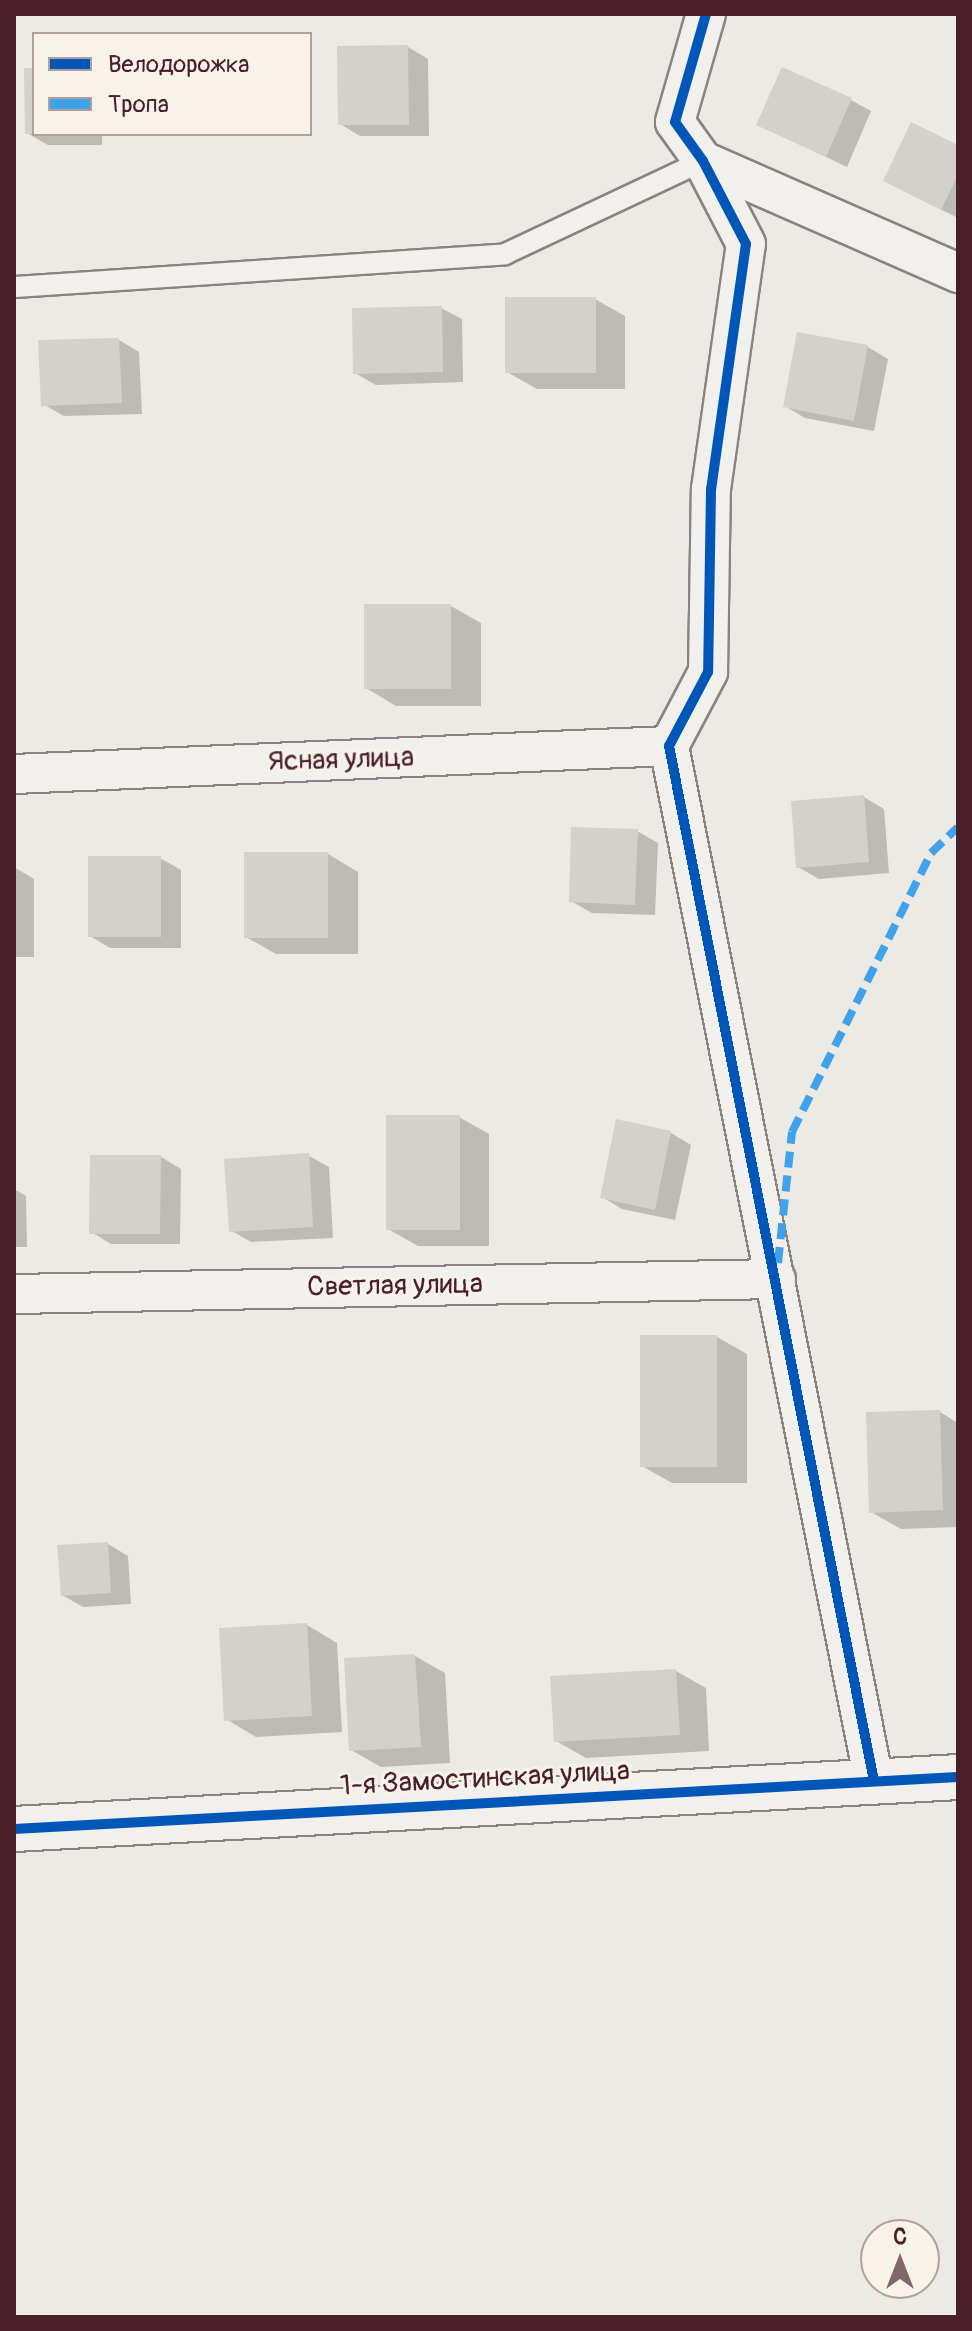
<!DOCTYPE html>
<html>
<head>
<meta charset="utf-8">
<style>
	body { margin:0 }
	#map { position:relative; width:972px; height:2331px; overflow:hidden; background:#eceae4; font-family:Pangolin,sans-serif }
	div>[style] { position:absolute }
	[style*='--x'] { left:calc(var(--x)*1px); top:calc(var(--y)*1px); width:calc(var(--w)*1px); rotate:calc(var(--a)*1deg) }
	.shadow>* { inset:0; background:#0003 }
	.building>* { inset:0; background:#d4d0cc }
	.roads { filter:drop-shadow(2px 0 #8b8282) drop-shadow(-2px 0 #8b8282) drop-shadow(0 2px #8b8282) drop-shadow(0 -2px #8b8282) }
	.lane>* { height:20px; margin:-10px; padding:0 10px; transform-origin:10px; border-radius:10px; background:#f1f0ec }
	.street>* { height:38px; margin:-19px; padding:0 19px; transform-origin:19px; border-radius:19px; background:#f1f0ec }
	.secondary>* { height:44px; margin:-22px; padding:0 22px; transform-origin:22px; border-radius:22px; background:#f1f0ec }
	.quiet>* { height:8px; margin-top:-4px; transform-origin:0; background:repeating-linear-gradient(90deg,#40a2eb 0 16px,transparent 0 24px) }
	.cycleway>* { height:10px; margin:-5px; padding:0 5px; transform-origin:5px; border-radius:5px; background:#0057b8 }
	span { translate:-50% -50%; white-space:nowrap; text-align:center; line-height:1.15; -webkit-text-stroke:6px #f7f3e8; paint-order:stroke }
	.street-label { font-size:28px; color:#4a1f2b }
	.frame { position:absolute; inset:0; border:16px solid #4a1f2b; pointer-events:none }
	.legend { position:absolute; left:32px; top:32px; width:280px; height:104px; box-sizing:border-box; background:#f7f3e8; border:2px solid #b29e9c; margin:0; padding:10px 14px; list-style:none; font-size:24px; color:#4a1f2b }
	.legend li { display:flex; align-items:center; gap:16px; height:40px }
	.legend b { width:40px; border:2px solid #b29e9c }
	.north { position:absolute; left:860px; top:2219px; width:80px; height:80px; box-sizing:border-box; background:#f7f3e8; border:2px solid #b29e9c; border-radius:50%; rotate:0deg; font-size:22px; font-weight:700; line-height:32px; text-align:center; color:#4a1f2b }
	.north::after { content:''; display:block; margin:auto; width:28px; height:36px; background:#83666c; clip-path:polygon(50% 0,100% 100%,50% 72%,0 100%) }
</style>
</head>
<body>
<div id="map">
	<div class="shadow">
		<i style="clip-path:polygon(408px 47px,428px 59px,429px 136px,360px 136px,340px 124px)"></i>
		<i style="clip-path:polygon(34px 70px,34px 134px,102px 134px,102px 145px,48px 145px,27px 133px)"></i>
		<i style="clip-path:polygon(851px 100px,871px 111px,847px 167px,758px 124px)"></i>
		<i style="clip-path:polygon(958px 147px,958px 218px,906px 192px)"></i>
		<i style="clip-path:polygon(595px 299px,625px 316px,625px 389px,537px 389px,507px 372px)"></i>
		<i style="clip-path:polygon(441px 308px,462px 319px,463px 382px,376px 385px,355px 373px)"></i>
		<i style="clip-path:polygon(799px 334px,868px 347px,888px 359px,874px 431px,805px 418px,785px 406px)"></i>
		<i style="clip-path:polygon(119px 340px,139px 352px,142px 414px,64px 416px,43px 404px)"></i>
		<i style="clip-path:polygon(451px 606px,481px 623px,481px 706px,396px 706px,366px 688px)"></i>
		<i style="clip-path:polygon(864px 797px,884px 809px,889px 873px,819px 879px,798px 867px)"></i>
		<i style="clip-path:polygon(637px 831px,658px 843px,655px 915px,592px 913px,571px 901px)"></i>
		<i style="clip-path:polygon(328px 854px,358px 872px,358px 954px,276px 954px,246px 937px)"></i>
		<i style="clip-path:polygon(160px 858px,181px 870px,181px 948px,110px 948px,90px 936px)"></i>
		<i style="clip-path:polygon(14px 867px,34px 879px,34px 957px,14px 957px)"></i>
		<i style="clip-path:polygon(459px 1117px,489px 1134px,489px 1246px,418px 1246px,388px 1229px)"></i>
		<i style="clip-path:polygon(618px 1122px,671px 1133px,691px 1145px,675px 1220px,622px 1209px,602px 1197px)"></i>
		<i style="clip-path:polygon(309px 1156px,329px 1167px,333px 1238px,251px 1242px,230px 1230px)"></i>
		<i style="clip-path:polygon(161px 1157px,181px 1169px,180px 1244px,111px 1244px,91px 1232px)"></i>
		<i style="clip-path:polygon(14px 1189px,26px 1196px,27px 1247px,14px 1247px)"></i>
		<i style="clip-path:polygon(717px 1337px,747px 1354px,747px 1483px,672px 1483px,642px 1466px)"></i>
		<i style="clip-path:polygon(940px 1412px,958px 1423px,958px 1527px,901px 1529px,871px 1512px)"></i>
		<i style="clip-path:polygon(108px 1544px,128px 1556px,131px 1604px,83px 1607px,62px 1595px)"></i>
		<i style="clip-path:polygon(307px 1625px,337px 1643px,342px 1732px,256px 1737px,226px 1719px)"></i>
		<i style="clip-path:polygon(415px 1656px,445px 1673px,450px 1763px,381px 1767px,351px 1750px)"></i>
		<i style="clip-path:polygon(676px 1671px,706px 1688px,709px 1751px,586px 1758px,556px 1741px)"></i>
	</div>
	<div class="building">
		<i style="clip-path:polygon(408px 45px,409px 125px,338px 125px,337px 46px)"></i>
		<i style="clip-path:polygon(782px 67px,852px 98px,826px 157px,756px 125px)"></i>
		<i style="clip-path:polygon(24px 68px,34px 68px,34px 134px,25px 134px)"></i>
		<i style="clip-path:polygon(911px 122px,958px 145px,958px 175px,941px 210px,883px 181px)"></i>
		<i style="clip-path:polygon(505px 297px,596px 297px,596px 373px,505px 373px)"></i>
		<i style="clip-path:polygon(442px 306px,443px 372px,353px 374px,352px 308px)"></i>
		<i style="clip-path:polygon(797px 332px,868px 345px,854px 421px,783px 407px)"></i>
		<i style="clip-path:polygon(119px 338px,122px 403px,41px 406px,38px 340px)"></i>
		<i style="clip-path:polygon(364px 604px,451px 604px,451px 689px,364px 689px)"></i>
		<i style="clip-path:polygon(864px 795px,869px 862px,796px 868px,791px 801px)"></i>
		<i style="clip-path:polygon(571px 827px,638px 829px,635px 905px,569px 902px)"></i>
		<i style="clip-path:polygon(244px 852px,328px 852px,328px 938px,244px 938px)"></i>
		<i style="clip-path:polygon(88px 856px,161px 856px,161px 937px,88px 937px)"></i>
		<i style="clip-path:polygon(386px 1115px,460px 1115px,460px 1230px,386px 1230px)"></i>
		<i style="clip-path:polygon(616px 1119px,671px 1131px,655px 1210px,600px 1198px)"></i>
		<i style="clip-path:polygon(309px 1153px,313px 1227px,229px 1232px,224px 1159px)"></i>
		<i style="clip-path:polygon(90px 1155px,161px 1155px,160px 1234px,89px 1234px)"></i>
		<i style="clip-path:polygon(640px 1335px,717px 1335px,717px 1467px,640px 1467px)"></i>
		<i style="clip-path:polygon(940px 1410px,943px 1510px,869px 1513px,866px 1412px)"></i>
		<i style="clip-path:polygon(108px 1542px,111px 1593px,61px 1596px,57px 1545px)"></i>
		<i style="clip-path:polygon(307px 1623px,312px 1716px,224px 1721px,219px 1628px)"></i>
		<i style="clip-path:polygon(415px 1654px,421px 1747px,349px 1751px,344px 1658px)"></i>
		<i style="clip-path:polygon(676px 1669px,680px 1735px,554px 1742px,550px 1676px)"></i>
	</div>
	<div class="roads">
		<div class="lane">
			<i style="--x:14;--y:287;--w:492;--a:-3.8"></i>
			<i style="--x:505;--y:254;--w:219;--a:-25.2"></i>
		</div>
		<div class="street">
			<i style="--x:703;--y:161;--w:279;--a:23.7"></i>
			<i style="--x:669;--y:746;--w:1055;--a:78.8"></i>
			<i style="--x:669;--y:746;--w:84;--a:-62.2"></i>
			<i style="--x:708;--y:672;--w:183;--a:-89.1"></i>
			<i style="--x:711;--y:489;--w:247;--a:-81.9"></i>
			<i style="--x:746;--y:244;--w:93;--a:-117.4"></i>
			<i style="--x:703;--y:161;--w:48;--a:-125.7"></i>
			<i style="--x:675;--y:122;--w:112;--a:-74"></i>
			<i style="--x:14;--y:774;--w:656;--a:-2.45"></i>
			<i style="--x:15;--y:1294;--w:761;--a:-1.13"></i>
		</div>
		<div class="secondary">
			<i style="--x:14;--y:1829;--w:945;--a:-3.15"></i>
		</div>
	</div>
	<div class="quiet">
		<i style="--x:778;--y:1263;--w:132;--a:-83.9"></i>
		<i style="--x:792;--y:1132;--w:312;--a:-63.5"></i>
		<i style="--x:931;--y:853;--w:37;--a:-44"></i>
	</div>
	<div class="cycleway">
		<i style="--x:706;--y:14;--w:112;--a:106"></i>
		<i style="--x:675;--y:122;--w:48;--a:54.3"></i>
		<i style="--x:703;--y:161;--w:93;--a:62.6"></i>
		<i style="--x:746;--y:244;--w:247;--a:98.1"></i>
		<i style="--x:711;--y:489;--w:183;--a:90.9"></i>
		<i style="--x:708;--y:672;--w:84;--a:117.8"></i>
		<i style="--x:669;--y:746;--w:1055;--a:78.8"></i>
		<i style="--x:14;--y:1829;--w:945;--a:-3.15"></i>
	</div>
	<div class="street-label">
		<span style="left:341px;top:760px;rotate:-2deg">Ясная улица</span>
		<span style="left:395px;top:1286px;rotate:-1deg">Светлая улица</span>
		<span style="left:485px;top:1779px;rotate:-3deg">1-я Замостинская улица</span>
	</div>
	<div class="frame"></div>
	<ul class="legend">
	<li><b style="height:10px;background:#0057b8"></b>Велодорожка</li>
	<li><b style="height:10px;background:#40a2eb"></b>Тропа</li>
	</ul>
	<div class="north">С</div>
</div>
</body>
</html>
